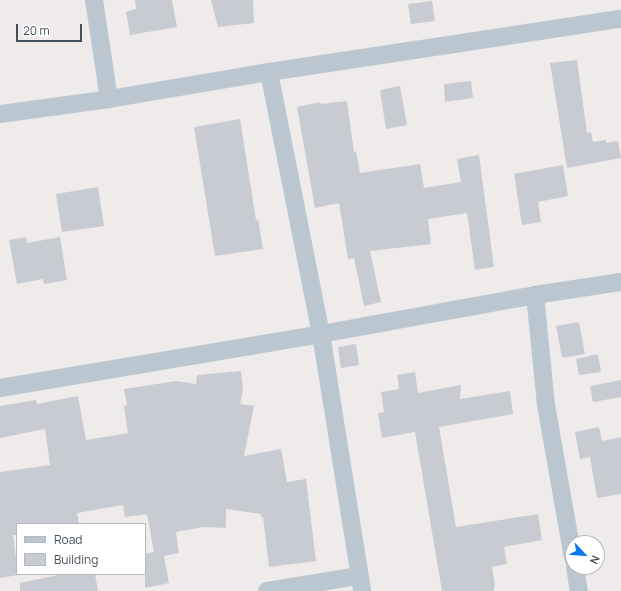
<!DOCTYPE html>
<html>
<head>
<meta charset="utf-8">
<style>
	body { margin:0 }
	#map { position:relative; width:621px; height:591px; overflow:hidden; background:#efebeb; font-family:Manrope,sans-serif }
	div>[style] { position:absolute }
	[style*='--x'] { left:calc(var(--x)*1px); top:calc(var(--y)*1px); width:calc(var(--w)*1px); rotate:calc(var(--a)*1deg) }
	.building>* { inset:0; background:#c8cbd1 }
	.street>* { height:18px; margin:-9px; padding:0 9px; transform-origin:9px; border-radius:9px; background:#bbc7d0 }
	span { translate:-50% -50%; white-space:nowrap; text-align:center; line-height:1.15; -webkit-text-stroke:3px #fff; paint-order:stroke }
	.legend { position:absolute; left:16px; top:523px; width:130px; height:52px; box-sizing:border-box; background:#fff; border:1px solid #b4b9bd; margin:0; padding:5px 7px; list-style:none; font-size:12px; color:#43505a }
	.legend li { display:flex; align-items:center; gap:8px; height:20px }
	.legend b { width:20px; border:1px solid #b4b9bd }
	.north { position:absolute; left:565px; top:535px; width:40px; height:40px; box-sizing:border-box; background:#fff; border:1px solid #b4b9bd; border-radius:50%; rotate:116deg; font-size:11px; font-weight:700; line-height:16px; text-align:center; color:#43505a }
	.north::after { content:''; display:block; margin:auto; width:14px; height:18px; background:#0c77e8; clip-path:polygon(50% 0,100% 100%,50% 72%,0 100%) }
	.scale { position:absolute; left:16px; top:24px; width:66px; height:18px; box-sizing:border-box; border:2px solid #43505a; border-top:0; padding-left:5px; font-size:12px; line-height:14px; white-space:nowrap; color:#43505a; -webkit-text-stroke:3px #fff; paint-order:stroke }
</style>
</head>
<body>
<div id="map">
	<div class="building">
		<i style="clip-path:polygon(135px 0,172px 0,177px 27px,130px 35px,126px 12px,136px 9px)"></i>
		<i style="clip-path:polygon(211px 0,253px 0,254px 23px,218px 27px)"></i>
		<i style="clip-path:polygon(432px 1px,435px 21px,411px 24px,408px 4px)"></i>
		<i style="clip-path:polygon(577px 60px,587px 133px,591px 132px,593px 142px,606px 140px,606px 143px,618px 141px,621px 158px,567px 168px,550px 63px)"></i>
		<i style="clip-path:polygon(471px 81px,473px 98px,445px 102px,444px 84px)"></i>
		<i style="clip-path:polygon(400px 86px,407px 125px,386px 129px,380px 90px)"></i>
		<i style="clip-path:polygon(347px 101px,354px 152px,356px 151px,360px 173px,420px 164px,424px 188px,461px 182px,457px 159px,479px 155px,494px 267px,475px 270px,467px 213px,428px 219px,431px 244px,370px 251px,381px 302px,364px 306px,354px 258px,348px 259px,339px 203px,315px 208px,297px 107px,320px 102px,321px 104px)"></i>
		<i style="clip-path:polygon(240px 119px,256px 220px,258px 219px,263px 249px,215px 256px,194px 127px)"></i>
		<i style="clip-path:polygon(563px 165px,568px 196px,538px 202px,541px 222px,522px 225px,514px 174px)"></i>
		<i style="clip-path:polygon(98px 187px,104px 226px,62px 232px,56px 194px)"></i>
		<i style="clip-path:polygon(26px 237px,27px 243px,60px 237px,67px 280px,44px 284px,43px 279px,17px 284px,9px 240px)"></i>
		<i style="clip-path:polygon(579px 322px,585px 354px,562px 358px,556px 326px)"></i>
		<i style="clip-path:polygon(356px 344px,359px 365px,341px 368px,338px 347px)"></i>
		<i style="clip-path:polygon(598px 354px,601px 372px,579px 375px,576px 359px)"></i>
		<i style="clip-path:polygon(241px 371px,243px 390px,240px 404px,254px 406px,244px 456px,281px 449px,287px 482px,306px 479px,316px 561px,269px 567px,263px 517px,261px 518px,261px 514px,226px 509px,226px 528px,203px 527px,176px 532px,179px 553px,164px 556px,169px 583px,145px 588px,145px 554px,154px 552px,147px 514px,125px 517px,123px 505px,77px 513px,79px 524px,17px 524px,17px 535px,13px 535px,18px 575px,0 578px,0 472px,50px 465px,45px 429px,0 438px,0 406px,36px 400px,37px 404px,78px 396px,86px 440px,128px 433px,124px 406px,127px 405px,124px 389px,176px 381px,196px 384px,197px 375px)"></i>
		<i style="clip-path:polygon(415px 372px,418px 393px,461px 385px,460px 399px,510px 391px,513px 414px,439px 427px,456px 527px,538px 514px,542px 540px,504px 547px,507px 564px,492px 567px,495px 587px,494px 587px,494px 591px,442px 591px,415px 432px,382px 438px,378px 413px,384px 412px,381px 392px,399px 389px,397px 375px)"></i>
		<i style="clip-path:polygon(621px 380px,621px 397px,593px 402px,590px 386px)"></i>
		<i style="clip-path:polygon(599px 427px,602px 441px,621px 437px,621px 494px,597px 498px,590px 457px,580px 459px,575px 432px)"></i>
		<i style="clip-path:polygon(63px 574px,95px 574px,98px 591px,20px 591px,20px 583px)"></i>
	</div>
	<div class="street">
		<i style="--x:94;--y:0;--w:100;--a:81.4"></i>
		<i style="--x:269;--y:72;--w:267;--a:78.8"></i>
		<i style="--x:321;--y:334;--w:260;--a:80.9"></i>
		<i style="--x:0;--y:114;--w:110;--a:-7.8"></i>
		<i style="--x:109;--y:99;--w:162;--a:-9.6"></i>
		<i style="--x:269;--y:72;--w:356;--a:-8.6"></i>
		<i style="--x:535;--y:295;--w:111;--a:84.3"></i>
		<i style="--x:546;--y:405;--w:155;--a:80"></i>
		<i style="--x:0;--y:388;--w:326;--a:-9.5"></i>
		<i style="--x:321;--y:334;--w:218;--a:-10.3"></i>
		<i style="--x:535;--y:295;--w:87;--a:-8.6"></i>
		<i style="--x:575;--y:567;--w:24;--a:81"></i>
		<i style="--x:267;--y:591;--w:93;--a:-9.3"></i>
	</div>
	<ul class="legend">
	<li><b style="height:5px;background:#bbc7d0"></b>Road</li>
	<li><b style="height:11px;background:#c8cbd1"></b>Building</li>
	</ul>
	<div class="north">N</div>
	<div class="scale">20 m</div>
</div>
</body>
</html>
